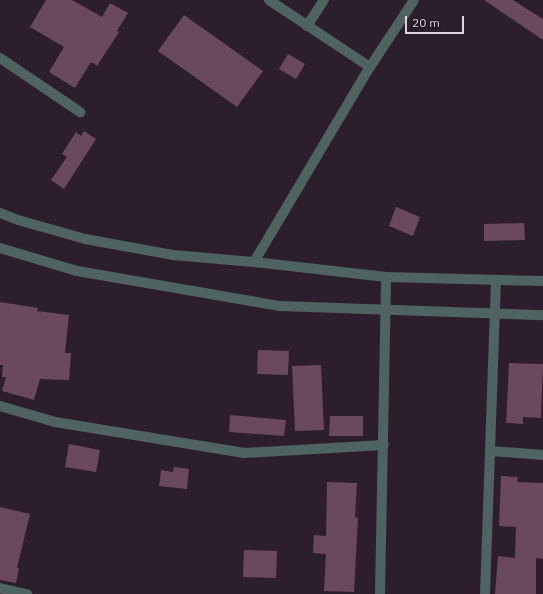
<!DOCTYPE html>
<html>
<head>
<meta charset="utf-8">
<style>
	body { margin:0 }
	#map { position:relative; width:543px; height:594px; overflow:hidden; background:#2c1e2c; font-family:"IBM Plex Sans",sans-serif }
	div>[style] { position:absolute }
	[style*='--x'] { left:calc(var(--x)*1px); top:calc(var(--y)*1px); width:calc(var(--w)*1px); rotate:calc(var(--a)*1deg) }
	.building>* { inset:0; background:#6b495d }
	.minor>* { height:10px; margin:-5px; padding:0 5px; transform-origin:5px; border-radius:5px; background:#4f6361 }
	span { translate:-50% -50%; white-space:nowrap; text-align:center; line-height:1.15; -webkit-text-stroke:3.5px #221522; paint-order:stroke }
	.scale { position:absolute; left:405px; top:16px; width:59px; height:18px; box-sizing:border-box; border:2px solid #ddd4dd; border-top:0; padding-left:5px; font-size:12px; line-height:14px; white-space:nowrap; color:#ddd4dd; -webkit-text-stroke:3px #221522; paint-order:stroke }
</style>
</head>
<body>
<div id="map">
	<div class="building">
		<i style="clip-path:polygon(46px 0,72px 0,102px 17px,110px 3px,128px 13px,117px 31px,119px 32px,97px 66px,91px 62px,75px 88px,49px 72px,64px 47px,30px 27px)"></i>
		<i style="clip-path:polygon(484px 0,513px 0,530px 11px,543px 19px,543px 40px)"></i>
		<i style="clip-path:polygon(184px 15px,263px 71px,237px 107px,158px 51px)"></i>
		<i style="clip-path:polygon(288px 54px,305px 64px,296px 79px,279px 69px)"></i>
		<i style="clip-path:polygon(84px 131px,96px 139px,64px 189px,51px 180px,67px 157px,62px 154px,76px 132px,81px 136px)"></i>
		<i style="clip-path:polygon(396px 207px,420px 217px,413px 236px,389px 226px)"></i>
		<i style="clip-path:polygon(524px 223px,525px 240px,484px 241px,484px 224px)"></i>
		<i style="clip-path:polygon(0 302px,38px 308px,37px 311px,69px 315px,65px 353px,71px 353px,69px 380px,40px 379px,34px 400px,2px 391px,6px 377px,2px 377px,3px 365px,0 365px)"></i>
		<i style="clip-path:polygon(258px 350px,289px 351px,288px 375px,257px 374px)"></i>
		<i style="clip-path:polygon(509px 363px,543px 364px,541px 418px,523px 417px,523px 424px,506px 423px)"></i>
		<i style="clip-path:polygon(321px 365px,324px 430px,295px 431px,292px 366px)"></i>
		<i style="clip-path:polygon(230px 415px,286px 420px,284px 436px,229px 432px)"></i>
		<i style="clip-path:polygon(330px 416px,363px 416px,363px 436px,329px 436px)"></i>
		<i style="clip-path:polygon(69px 444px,100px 450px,96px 472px,65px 467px)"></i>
		<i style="clip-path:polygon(174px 467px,189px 469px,187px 489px,159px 486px,161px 470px,173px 472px)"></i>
		<i style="clip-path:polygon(501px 476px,518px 477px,517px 482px,543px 483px,543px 559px,536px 558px,536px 594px,495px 594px,498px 556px,515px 558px,516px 527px,499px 526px)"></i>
		<i style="clip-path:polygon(327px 482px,357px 483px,355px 517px,358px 518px,354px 592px,324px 591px,326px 554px,313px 553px,314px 535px,326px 536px)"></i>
		<i style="clip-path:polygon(0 507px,30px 514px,17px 568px,19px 568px,16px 583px,0 580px)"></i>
		<i style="clip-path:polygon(244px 550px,277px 551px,276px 578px,243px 577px)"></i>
	</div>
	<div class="minor">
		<i style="--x:269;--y:0;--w:121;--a:33.6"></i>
		<i style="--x:307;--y:26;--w:31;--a:-57"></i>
		<i style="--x:0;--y:58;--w:97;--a:34"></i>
		<i style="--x:0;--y:213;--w:19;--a:21"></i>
		<i style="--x:18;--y:220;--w:70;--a:15.8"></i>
		<i style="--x:85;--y:239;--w:89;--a:10.3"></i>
		<i style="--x:173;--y:255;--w:81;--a:4.9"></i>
		<i style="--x:254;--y:262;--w:133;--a:6.5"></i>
		<i style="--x:386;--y:277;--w:157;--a:1.5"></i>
		<i style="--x:0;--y:248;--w:80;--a:16.6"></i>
		<i style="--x:77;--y:271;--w:206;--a:9.8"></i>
		<i style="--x:280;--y:306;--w:263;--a:2"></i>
		<i style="--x:254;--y:262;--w:227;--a:-59.3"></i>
		<i style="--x:370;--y:67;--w:80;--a:-56.7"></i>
		<i style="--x:0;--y:406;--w:57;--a:16.2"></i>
		<i style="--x:55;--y:422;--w:192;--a:9.3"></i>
		<i style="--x:244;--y:453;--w:140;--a:-3.3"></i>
		<i style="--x:490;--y:451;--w:53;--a:4.3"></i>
		<i style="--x:0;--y:588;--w:28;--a:13"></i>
		<i style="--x:380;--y:594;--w:317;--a:-88.9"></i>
		<i style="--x:485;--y:594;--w:313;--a:-88"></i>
	</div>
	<div class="scale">20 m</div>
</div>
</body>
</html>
